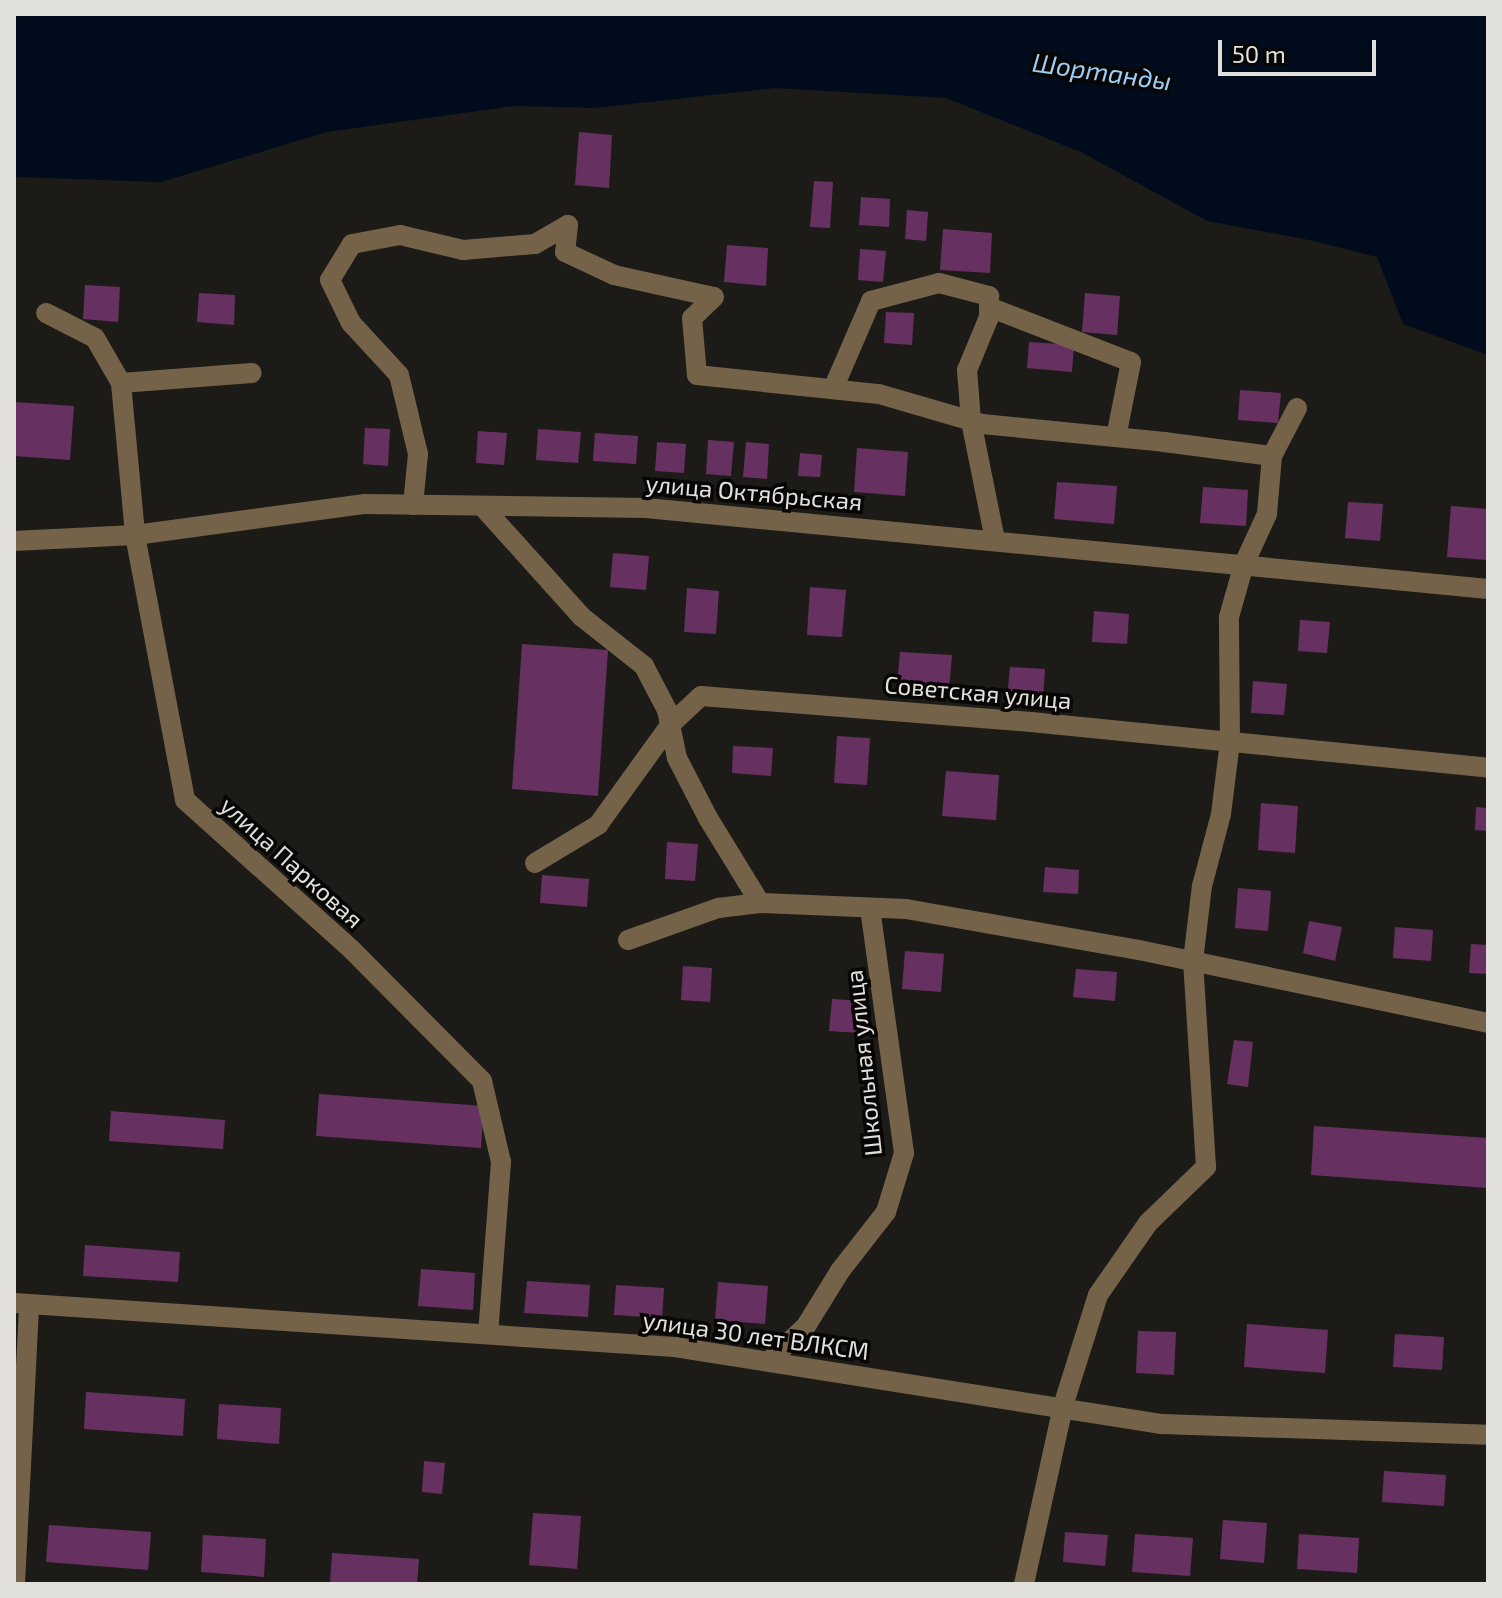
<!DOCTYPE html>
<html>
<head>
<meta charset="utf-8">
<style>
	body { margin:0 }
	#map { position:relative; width:1502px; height:1598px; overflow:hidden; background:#1d1b17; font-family:"Exo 2",sans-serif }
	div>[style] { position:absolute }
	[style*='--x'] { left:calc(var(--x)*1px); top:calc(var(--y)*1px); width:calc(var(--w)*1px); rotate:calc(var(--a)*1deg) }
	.water>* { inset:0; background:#000c1b }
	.building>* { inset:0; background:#663161 }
	.minor>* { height:20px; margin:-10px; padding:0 10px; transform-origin:10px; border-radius:10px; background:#756349 }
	span { translate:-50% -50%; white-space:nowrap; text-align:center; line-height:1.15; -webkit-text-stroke:7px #070605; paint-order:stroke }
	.street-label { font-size:24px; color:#e1e0dd }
	.water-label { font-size:26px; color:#9dcef8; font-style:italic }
	.frame { position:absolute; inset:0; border:16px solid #e1e0dd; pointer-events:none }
	.scale { position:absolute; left:1218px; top:40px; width:158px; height:36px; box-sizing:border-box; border:4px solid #e1e0dd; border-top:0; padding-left:10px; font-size:24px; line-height:28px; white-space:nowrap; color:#e1e0dd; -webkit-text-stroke:6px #070605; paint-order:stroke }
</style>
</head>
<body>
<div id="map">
	<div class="water">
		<i style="clip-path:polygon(14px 14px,1488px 14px,1488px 355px,1403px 324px,1377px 257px,1309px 240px,1207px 221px,1083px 153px,946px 98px,775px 88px,594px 108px,514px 106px,327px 132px,161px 182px,14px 177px)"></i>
	</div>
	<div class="building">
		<i style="clip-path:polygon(579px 132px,612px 135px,609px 188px,575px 185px)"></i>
		<i style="clip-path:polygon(814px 181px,833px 182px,830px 228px,810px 227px)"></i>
		<i style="clip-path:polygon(861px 197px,890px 199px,889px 227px,859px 225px)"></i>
		<i style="clip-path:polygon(907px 210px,928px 212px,926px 241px,905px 239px)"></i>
		<i style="clip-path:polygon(943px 229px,992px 233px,990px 273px,940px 270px)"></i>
		<i style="clip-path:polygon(727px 245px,768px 248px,766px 286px,724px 282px)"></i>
		<i style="clip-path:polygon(860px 249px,886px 251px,883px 282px,858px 280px)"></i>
		<i style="clip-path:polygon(85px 285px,120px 287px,118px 322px,83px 319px)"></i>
		<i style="clip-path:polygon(199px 293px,235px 295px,234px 325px,197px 322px)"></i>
		<i style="clip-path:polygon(1085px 293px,1120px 296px,1117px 335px,1082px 332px)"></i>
		<i style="clip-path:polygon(886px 312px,914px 313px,912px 345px,884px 343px)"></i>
		<i style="clip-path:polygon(1029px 342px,1074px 345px,1072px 372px,1027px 368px)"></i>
		<i style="clip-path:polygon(1240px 390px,1281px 393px,1278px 423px,1238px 420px)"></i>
		<i style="clip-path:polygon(14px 402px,74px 406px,70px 460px,14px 456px)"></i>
		<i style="clip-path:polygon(365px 428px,390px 429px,388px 466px,363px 464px)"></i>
		<i style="clip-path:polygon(538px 429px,581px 432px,578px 463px,536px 460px)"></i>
		<i style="clip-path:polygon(478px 431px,507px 433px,504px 465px,476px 463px)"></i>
		<i style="clip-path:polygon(595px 433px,638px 436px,636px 464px,593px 461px)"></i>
		<i style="clip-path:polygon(708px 440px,734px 442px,731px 476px,706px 474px)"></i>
		<i style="clip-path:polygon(657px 442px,686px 444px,684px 473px,655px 471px)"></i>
		<i style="clip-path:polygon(746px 442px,769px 444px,767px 479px,743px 477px)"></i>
		<i style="clip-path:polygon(857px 448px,908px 452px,905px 496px,854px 492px)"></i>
		<i style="clip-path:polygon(800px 453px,822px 455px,820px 477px,798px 476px)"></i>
		<i style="clip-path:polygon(1057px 482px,1117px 486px,1114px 524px,1054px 519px)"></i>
		<i style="clip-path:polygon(1203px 487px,1248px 490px,1246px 526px,1200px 523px)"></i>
		<i style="clip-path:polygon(1348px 502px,1383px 504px,1380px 541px,1345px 538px)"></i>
		<i style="clip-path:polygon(1451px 506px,1488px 509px,1488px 560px,1447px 557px)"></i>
		<i style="clip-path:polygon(613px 553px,649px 556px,646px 590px,610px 587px)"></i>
		<i style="clip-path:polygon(810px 587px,846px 590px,842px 637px,807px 635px)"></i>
		<i style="clip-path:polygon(687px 588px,719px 591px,716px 634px,684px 632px)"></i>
		<i style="clip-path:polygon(1094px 611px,1129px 614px,1127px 644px,1092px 642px)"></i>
		<i style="clip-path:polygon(1300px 620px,1330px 622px,1327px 653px,1298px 651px)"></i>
		<i style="clip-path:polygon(522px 644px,608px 650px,598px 796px,512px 789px)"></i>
		<i style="clip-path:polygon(900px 652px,952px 655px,949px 689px,897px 686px)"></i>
		<i style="clip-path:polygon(1010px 667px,1045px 669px,1043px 701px,1007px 699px)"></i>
		<i style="clip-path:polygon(1253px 681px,1287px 684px,1284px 715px,1251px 713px)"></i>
		<i style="clip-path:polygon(837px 736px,870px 738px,867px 785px,834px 783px)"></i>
		<i style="clip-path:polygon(733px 746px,773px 748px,771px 776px,732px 773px)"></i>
		<i style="clip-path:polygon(946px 771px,999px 775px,996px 820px,942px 816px)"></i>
		<i style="clip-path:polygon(1261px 803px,1298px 806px,1295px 853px,1258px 850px)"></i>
		<i style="clip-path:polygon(1476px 807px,1488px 808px,1488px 831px,1475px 830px)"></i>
		<i style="clip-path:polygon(667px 842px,698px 844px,695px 881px,665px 879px)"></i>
		<i style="clip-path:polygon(1045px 867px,1079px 870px,1078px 894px,1043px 892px)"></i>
		<i style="clip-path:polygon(542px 875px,589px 879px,587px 907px,540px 903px)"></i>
		<i style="clip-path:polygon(1238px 888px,1271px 891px,1268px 931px,1235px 928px)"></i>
		<i style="clip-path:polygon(1309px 921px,1342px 927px,1335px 961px,1303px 953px)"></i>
		<i style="clip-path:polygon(1395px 927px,1433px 930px,1431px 961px,1393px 958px)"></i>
		<i style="clip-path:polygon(1471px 944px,1488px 945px,1488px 974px,1469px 973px)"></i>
		<i style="clip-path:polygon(905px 951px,944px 954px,941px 992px,902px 989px)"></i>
		<i style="clip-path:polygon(683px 966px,712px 968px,710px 1002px,681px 1000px)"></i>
		<i style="clip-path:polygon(1076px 969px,1117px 972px,1115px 1001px,1073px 997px)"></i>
		<i style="clip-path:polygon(832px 999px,862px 1001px,860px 1033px,829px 1031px)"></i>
		<i style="clip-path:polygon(1234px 1040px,1253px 1042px,1248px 1087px,1227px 1084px)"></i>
		<i style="clip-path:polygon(319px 1094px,484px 1106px,481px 1148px,316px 1136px)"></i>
		<i style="clip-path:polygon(111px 1111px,225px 1120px,223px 1149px,109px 1141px)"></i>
		<i style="clip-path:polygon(1314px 1126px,1488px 1138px,1488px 1188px,1311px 1175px)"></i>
		<i style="clip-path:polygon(85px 1245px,180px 1252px,178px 1282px,83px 1276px)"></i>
		<i style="clip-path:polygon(421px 1269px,475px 1273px,473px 1310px,418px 1306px)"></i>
		<i style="clip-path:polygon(527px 1281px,590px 1285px,588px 1317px,524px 1313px)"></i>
		<i style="clip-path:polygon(718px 1282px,768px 1286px,765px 1324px,715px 1320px)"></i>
		<i style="clip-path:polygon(616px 1285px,664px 1288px,662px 1318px,614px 1315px)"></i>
		<i style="clip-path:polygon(1247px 1324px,1328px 1330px,1325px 1373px,1244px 1367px)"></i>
		<i style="clip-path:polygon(1138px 1331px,1176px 1332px,1174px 1375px,1136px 1373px)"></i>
		<i style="clip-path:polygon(1395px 1334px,1444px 1337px,1442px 1370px,1393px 1367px)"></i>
		<i style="clip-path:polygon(86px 1392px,185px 1399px,183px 1436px,84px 1429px)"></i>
		<i style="clip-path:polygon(219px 1404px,281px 1408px,279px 1444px,217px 1439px)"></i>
		<i style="clip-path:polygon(424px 1461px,445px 1463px,442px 1494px,422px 1492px)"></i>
		<i style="clip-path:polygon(1384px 1471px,1446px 1475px,1444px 1506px,1382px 1502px)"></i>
		<i style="clip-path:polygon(533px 1513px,581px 1516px,577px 1569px,529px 1565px)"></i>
		<i style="clip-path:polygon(1223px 1520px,1267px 1523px,1264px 1563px,1220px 1559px)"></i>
		<i style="clip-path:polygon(49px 1525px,151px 1532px,148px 1570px,46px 1562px)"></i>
		<i style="clip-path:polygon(1065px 1532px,1108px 1535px,1105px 1566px,1063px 1562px)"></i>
		<i style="clip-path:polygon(1135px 1534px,1193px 1538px,1190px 1576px,1132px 1572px)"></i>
		<i style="clip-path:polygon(1299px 1534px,1359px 1538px,1357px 1573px,1297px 1569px)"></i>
		<i style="clip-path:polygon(203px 1535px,266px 1539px,264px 1577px,201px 1572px)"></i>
		<i style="clip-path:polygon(332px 1553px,419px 1559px,417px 1584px,330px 1584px)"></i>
	</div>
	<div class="minor">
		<i style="--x:989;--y:307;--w:152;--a:21.2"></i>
		<i style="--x:1131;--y:362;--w:76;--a:101.3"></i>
		<i style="--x:46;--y:313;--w:55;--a:27"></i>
		<i style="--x:95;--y:338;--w:52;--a:60"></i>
		<i style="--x:121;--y:383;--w:153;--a:84.7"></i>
		<i style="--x:135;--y:535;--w:270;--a:79.3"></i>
		<i style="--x:185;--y:800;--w:224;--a:41.9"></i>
		<i style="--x:352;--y:950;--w:185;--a:45.2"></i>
		<i style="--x:482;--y:1081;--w:83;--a:76.8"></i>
		<i style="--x:501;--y:1162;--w:172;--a:94.3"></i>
		<i style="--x:121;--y:383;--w:131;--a:-4.4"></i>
		<i style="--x:833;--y:389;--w:96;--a:-66.6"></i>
		<i style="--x:871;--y:301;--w:70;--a:-14.8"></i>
		<i style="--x:939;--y:283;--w:52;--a:14.6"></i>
		<i style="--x:989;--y:296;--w:21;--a:90"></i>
		<i style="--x:989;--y:317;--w:57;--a:112.5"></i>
		<i style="--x:967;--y:370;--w:51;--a:85.5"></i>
		<i style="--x:971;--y:421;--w:121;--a:78.6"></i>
		<i style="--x:413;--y:505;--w:51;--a:-84.4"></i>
		<i style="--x:418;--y:454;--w:81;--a:-103.5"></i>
		<i style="--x:399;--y:375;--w:71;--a:-132.7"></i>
		<i style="--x:351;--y:323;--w:48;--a:-116"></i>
		<i style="--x:330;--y:280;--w:42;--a:-58.6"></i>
		<i style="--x:352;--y:244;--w:49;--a:-10.6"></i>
		<i style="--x:400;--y:235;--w:65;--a:13.4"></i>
		<i style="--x:463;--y:250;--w:72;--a:-4.8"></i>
		<i style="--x:535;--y:244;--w:38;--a:-30"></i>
		<i style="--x:568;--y:225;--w:27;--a:96"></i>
		<i style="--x:565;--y:252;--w:54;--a:25.1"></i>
		<i style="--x:614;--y:275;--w:102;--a:12.4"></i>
		<i style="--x:714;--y:297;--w:30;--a:136"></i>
		<i style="--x:692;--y:318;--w:57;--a:85"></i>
		<i style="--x:697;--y:375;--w:183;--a:6"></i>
		<i style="--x:879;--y:394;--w:107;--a:16.2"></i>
		<i style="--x:982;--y:424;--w:183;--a:5.6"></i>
		<i style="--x:1164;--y:442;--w:109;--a:7.4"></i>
		<i style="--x:482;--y:506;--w:149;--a:48"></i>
		<i style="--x:582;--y:617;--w:79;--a:38.3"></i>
		<i style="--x:644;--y:666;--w:50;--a:62.4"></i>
		<i style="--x:667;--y:710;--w:49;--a:78.2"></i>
		<i style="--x:677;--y:758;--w:68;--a:62.7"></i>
		<i style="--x:708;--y:818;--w:100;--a:58.5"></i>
		<i style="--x:14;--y:541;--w:121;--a:-2.8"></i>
		<i style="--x:135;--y:535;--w:232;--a:-7.7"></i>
		<i style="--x:365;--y:504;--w:281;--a:0.8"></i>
		<i style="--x:646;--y:508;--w:846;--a:5.49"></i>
		<i style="--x:535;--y:863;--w:74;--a:-31.1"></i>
		<i style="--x:598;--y:825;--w:123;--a:-54.2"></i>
		<i style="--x:670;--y:725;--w:42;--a:-43.1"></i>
		<i style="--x:701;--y:696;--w:331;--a:4.5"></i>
		<i style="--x:1031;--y:722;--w:459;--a:5.7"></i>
		<i style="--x:628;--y:940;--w:96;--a:-19.6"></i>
		<i style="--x:718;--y:908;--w:42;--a:-6.8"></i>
		<i style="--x:760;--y:903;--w:146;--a:2.4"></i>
		<i style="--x:906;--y:909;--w:237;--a:10"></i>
		<i style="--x:1139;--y:950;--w:357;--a:11.8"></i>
		<i style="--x:14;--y:1303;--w:662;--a:3.81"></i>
		<i style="--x:675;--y:1347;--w:493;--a:9"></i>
		<i style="--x:1162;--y:1424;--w:326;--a:1.9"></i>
		<i style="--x:769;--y:1361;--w:51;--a:-43.4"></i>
		<i style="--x:806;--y:1326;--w:65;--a:-58.3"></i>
		<i style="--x:840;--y:1271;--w:75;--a:-52.1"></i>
		<i style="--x:886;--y:1212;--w:62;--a:-73"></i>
		<i style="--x:904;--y:1153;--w:247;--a:-97.9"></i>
		<i style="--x:15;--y:1584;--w:280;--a:-87.1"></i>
		<i style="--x:1024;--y:1584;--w:182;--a:-77.6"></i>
		<i style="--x:1063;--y:1406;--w:116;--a:-72.5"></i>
		<i style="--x:1098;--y:1295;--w:88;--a:-55.2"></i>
		<i style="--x:1148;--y:1223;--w:81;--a:-44"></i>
		<i style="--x:1206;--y:1167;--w:206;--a:-93.6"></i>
		<i style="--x:1193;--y:961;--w:76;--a:-83.2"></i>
		<i style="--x:1202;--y:886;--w:74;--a:-75.2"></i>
		<i style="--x:1221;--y:814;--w:73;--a:-82.9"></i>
		<i style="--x:1230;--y:742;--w:125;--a:-90.5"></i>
		<i style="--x:1229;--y:617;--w:55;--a:-74.2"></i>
		<i style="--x:1244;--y:564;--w:55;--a:-65.3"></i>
		<i style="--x:1267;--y:514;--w:58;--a:-85.1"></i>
		<i style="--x:1272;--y:456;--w:54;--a:-62.5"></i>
	</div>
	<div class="street-label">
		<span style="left:754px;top:492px;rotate:5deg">улица Октябрьская</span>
		<span style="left:978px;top:692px;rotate:5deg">Советская улица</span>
		<span style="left:292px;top:862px;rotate:42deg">улица Парковая</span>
		<span style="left:863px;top:1063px;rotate:-96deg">Школьная улица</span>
		<span style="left:756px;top:1335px;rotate:8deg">улица 30 лет ВЛКСМ</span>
	</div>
	<div class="water-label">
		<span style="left:1102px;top:71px;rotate:8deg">Шортанды</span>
	</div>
	<div class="frame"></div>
	<div class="scale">50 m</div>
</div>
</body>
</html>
